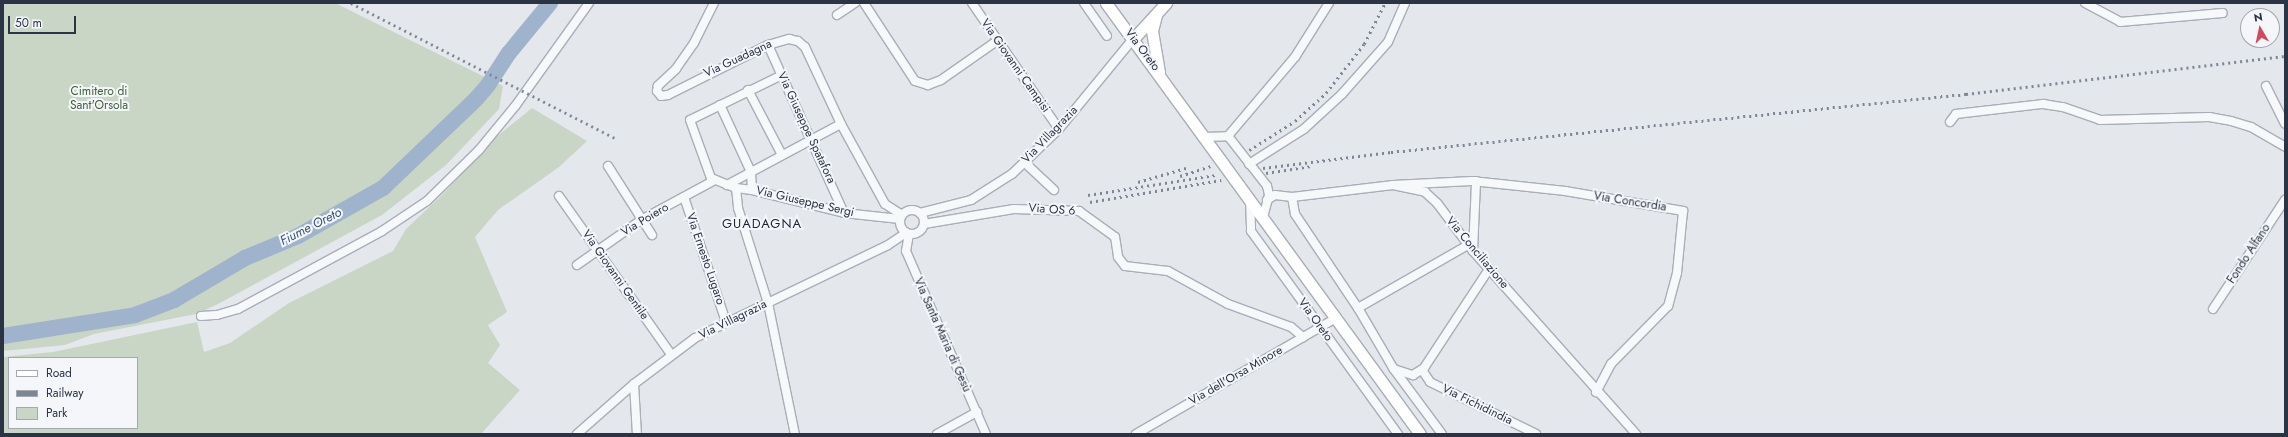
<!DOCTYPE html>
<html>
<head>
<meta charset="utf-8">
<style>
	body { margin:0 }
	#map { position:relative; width:2288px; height:437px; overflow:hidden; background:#e4e7ec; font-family:Jost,sans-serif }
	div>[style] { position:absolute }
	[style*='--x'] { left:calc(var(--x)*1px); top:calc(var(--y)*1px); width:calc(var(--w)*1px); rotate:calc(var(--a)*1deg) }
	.green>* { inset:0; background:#c9d6c5 }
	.river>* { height:16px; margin:-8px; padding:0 8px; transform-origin:8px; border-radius:8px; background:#9fb4cc }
	.roads { filter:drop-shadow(1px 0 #a9aeb7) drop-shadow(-1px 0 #a9aeb7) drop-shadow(0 1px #a9aeb7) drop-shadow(0 -1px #a9aeb7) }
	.street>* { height:8px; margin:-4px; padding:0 4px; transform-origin:4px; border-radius:4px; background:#f7f8fa }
	.street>.ring { margin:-4px; padding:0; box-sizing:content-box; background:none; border:8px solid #f7f8fa; border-radius:50% }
	.secondary>* { height:11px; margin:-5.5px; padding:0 5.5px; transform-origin:5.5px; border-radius:5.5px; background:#fff }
	.rail>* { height:2.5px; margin-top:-1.25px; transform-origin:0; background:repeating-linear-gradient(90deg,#7d8696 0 2px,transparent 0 6px) }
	span { translate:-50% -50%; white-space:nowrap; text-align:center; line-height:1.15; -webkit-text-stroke:4px #f4f6f9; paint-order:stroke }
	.street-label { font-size:12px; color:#2b3445 }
	.park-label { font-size:12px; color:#3f6138 }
	.neighbourhood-label { font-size:13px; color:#1d2536; letter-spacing:1px }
	.water-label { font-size:13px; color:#34527a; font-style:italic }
	.frame { position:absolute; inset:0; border:4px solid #2b3445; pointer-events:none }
	.legend { position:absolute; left:8px; top:357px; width:130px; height:72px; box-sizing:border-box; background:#f4f6f9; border:1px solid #a4a8b1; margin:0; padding:5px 7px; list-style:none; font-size:12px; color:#2b3445 }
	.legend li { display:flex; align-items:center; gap:8px; height:20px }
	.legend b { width:20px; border:1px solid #a4a8b1 }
	.north { position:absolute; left:2240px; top:8px; width:40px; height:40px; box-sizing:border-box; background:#f4f6f9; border:1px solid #a4a8b1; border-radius:50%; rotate:351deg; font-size:11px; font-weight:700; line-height:16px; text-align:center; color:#2b3445 }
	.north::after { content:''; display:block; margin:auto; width:14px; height:18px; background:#d1495b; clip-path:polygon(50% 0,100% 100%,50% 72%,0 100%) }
	.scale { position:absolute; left:8px; top:16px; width:68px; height:18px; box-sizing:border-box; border:2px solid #2b3445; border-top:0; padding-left:5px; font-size:12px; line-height:14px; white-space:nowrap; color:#2b3445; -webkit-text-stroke:3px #f4f6f9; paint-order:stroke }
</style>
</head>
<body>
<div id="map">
	<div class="green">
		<i style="clip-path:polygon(3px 3px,335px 3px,503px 86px,499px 109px,446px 165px,382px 215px,218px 304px,196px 314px,94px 334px,65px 345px,3px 351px)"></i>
		<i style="clip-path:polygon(evenodd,532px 108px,587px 141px,559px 167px,498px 210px,475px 237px,507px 312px,488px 325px,500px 345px,488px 363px,520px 390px,481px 434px,3px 434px,3px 357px,53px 352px,197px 322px,204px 352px,230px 343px,289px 303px,393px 251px,406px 229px,442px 195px,495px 138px,532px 108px,9px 358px,137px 358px,137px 428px,9px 428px,9px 358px)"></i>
	</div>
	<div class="river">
		<i style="--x:3;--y:336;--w:134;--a:-9"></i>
		<i style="--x:135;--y:315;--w:42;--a:-21"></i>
		<i style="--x:174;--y:300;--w:82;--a:-30.6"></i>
		<i style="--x:245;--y:258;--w:57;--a:-22.5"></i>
		<i style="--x:298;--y:236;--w:98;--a:-29.5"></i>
		<i style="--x:383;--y:188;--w:129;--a:-43.7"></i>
		<i style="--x:476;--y:99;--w:18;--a:-49"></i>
		<i style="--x:488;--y:85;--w:38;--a:-57"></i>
		<i style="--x:509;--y:53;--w:65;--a:-50.6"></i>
	</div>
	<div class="roads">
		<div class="street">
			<i style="--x:714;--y:3;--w:45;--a:116.6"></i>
			<i style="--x:694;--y:43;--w:32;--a:125"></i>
			<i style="--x:676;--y:69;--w:25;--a:137"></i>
			<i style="--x:658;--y:86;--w:5;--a:101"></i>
			<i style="--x:657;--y:91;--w:6;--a:51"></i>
			<i style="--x:661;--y:96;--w:7;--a:-8"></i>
			<i style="--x:668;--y:95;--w:112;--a:-26.6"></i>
			<i style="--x:768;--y:45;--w:22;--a:-16"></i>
			<i style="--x:789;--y:39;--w:9;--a:13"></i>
			<i style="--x:798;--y:41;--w:9;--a:41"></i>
			<i style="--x:805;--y:47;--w:85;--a:64.9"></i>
			<i style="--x:841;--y:124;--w:91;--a:61.2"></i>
			<i style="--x:885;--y:204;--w:20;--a:33"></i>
			<i style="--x:864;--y:3;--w:93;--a:56.8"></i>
			<i style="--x:915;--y:81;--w:14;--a:17"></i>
			<i style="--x:928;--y:85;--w:14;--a:-21"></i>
			<i style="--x:941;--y:80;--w:68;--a:-34.9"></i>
			<i style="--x:972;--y:3;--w:153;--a:55.4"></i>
			<i style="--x:1084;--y:3;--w:40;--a:55.1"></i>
			<i style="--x:2085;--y:3;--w:40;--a:28"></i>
			<i style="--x:2120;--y:22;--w:103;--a:-5"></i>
			<i style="--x:837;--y:15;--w:22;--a:-34"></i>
			<i style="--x:768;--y:45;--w:184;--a:65.7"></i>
			<i style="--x:782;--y:75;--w:102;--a:153.9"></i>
			<i style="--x:690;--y:120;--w:62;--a:70.1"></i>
			<i style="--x:711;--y:178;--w:27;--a:22"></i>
			<i style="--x:736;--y:188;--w:16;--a:7"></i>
			<i style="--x:752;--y:190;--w:95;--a:14"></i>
			<i style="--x:844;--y:213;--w:56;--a:6.1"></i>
			<i style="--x:2266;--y:86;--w:42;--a:63.4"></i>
			<i style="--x:748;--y:90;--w:73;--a:62.4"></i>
			<i style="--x:720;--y:105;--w:74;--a:65.2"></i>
			<i style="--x:751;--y:172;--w:18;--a:87"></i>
			<i style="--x:1950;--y:122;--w:10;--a:-53"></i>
			<i style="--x:1956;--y:114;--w:88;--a:-6.6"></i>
			<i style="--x:2043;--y:104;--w:20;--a:9"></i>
			<i style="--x:2063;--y:107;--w:39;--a:19"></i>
			<i style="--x:2100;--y:120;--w:109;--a:-1.6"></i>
			<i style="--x:2209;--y:117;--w:22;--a:10"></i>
			<i style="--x:2231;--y:121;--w:21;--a:17"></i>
			<i style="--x:2251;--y:127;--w:39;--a:30"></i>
			<i style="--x:1228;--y:136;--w:104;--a:-49.7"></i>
			<i style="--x:1295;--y:57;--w:64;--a:-57.8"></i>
			<i style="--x:1204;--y:137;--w:24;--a:-2"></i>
			<i style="--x:1228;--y:136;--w:63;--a:52"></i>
			<i style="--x:1267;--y:186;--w:9;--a:77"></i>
			<i style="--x:1269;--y:195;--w:24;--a:105"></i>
			<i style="--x:1024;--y:162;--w:41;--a:43"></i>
			<i style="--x:1249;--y:164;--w:65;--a:-32.5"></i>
			<i style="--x:1304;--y:129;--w:52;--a:-42.6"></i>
			<i style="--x:1342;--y:94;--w:69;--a:-48.5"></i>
			<i style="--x:1388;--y:42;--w:43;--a:-66.4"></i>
			<i style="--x:608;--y:166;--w:82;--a:57.5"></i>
			<i style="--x:727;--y:185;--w:129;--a:-28.2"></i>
			<i style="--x:1393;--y:185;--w:79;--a:-2.9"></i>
			<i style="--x:1472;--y:181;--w:94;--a:6.1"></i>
			<i style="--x:1565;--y:191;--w:120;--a:9.6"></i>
			<i style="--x:1683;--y:211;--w:62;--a:95.5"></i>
			<i style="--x:1677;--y:273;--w:34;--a:105"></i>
			<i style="--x:1668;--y:306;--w:81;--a:134.5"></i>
			<i style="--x:1611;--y:364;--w:32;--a:118"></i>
			<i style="--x:736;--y:188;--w:20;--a:84"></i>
			<i style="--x:738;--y:208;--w:100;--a:72.5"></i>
			<i style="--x:768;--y:303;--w:134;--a:78.4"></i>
			<i style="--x:559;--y:196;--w:194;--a:54.7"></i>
			<i style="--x:684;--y:197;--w:132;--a:71.4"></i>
			<i style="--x:1292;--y:197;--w:17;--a:80"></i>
			<i style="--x:1295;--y:214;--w:113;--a:56.2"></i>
			<i style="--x:1358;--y:308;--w:69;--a:59.7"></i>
			<i style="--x:1393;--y:368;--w:82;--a:53.4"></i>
			<i style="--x:1250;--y:199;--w:32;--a:88"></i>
			<i style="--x:1251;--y:231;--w:251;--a:54.1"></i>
			<i style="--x:1267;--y:200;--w:9;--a:-32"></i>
			<i style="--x:1275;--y:195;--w:17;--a:7"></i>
			<i style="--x:1292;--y:197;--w:102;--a:-6.8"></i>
			<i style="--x:1393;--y:185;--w:33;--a:12"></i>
			<i style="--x:1425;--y:192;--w:16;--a:43"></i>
			<i style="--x:1437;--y:203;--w:60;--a:53.1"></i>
			<i style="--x:1473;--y:251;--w:245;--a:48.3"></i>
			<i class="ring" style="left:900px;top:210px;width:16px;height:16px"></i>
			<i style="--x:920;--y:213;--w:53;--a:-14.3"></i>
			<i style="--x:971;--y:200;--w:49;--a:-32.4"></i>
			<i style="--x:1012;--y:174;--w:65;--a:-43.8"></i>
			<i style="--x:1059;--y:129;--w:117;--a:-50.6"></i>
			<i style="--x:924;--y:224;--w:91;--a:-9.5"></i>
			<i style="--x:1014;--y:209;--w:65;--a:1.8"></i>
			<i style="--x:1079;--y:211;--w:44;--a:35.8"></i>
			<i style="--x:1115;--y:237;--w:20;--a:81"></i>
			<i style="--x:1118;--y:257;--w:11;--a:52"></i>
			<i style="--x:1125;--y:266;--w:43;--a:6.6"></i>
			<i style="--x:1168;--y:271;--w:68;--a:28.8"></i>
			<i style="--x:1228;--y:304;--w:67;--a:20.1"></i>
			<i style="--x:1291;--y:327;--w:16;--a:40"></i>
			<i style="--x:909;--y:234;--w:17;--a:100"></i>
			<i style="--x:906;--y:251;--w:200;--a:66.4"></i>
			<i style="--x:1473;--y:251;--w:70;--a:-87.5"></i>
			<i style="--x:577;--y:265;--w:78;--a:-35.1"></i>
			<i style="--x:641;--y:220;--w:84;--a:-28.4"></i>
			<i style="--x:1358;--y:308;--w:127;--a:-29.8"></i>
			<i style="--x:2213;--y:309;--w:131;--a:-56.6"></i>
			<i style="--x:201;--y:316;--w:16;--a:-4"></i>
			<i style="--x:217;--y:315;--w:22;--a:-16"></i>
			<i style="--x:238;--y:309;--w:164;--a:-28.4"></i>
			<i style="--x:382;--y:231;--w:54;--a:-33.7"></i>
			<i style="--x:427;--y:201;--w:73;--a:-44.4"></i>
			<i style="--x:479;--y:150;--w:58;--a:-50.6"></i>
			<i style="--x:516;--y:105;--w:125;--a:-54.4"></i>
			<i style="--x:1394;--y:369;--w:20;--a:18"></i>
			<i style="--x:1413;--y:375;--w:13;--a:-32"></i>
			<i style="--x:1424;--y:368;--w:118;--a:-56.7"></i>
			<i style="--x:1422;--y:370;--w:14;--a:56"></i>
			<i style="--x:1430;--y:382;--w:118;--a:26.1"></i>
			<i style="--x:634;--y:384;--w:50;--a:86.6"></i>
			<i style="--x:577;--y:434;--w:76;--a:-41.3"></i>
			<i style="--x:634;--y:384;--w:76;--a:-37"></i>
			<i style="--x:695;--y:338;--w:214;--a:-25.7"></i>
			<i style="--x:888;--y:245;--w:22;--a:-34"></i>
			<i style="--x:937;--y:434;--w:46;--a:-28.8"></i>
			<i style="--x:1136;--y:434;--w:231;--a:-30.1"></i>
		</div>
		<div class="secondary">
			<i style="--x:1106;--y:3;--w:533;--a:53.93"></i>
			<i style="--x:1156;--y:15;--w:16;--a:104"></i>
			<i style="--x:1152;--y:31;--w:42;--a:80.3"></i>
			<i style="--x:1133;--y:39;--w:49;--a:-47.5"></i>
		</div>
	</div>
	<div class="rail">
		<i style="--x:351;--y:3;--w:297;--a:27.1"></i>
		<i style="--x:1249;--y:150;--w:54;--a:-32.2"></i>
		<i style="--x:1295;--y:121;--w:42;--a:-42.1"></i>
		<i style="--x:1326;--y:93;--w:62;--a:-52.2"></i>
		<i style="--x:1364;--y:44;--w:46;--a:-62.9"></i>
		<i style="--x:1263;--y:168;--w:129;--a:-7.1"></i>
		<i style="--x:1391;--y:152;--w:578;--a:-5.76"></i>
		<i style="--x:1966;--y:94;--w:321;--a:-6.8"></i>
		<i style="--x:1266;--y:173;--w:47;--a:-8.7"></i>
		<i style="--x:1180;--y:176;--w:32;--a:-18"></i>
		<i style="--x:1138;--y:182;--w:50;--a:-16.3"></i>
		<i style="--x:1088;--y:195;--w:130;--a:-8.9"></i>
		<i style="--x:1090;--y:202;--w:133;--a:-9.5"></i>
	</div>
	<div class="street-label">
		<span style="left:1142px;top:50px;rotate:53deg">Via Oreto</span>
		<span style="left:738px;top:59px;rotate:-25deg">Via Guadagna</span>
		<span style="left:1015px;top:66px;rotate:55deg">Via Giovanni Campisi</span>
		<span style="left:806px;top:128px;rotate:65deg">Via Giuseppe Spatafora</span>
		<span style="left:1050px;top:135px;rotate:-46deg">Via Villagrazia</span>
		<span style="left:805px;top:202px;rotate:13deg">Via Giuseppe Sergi</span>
		<span style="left:1630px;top:202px;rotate:9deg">Via Concordia</span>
		<span style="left:1052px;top:210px;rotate:4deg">Via OS 6</span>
		<span style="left:645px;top:220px;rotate:-31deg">Via Poiero</span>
		<span style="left:1477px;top:253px;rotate:50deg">Via Conciliazione</span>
		<span style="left:2249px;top:254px;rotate:-57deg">Fondo Alfano</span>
		<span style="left:705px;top:259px;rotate:71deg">Via Ernesto Lugaro</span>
		<span style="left:615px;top:275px;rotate:55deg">Via Giovanni Gentile</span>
		<span style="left:733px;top:320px;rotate:-26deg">Via Villagrazia</span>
		<span style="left:1315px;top:320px;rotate:54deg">Via Oreto</span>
		<span style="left:942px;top:335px;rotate:66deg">Via Santa Maria di Gesù</span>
		<span style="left:1236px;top:376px;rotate:-30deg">Via dell'Orsa Minore</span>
		<span style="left:1477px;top:405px;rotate:26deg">Via Fichidindia</span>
	</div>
	<div class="park-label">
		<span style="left:99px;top:99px">Cimitero di<br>Sant'Orsola</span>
	</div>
	<div class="neighbourhood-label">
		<span style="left:762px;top:224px">GUADAGNA</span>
	</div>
	<div class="water-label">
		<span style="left:311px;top:227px;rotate:-27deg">Fiume Oreto</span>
	</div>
	<div class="frame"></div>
	<ul class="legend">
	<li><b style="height:5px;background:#fff"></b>Road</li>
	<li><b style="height:5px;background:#7d8696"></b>Railway</li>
	<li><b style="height:11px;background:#c9d6c5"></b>Park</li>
	</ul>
	<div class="north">N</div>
	<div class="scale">50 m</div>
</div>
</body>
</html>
